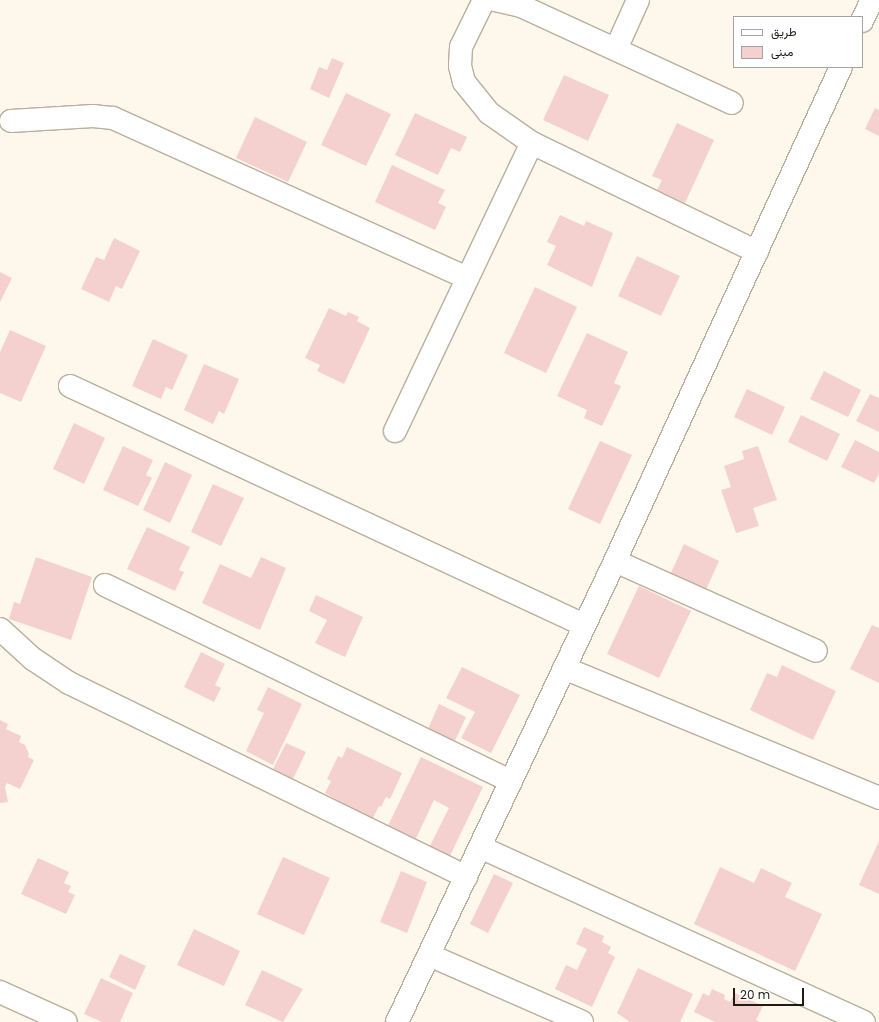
<!DOCTYPE html>
<html>
<head>
<meta charset="utf-8">
<style>
	body { margin:0 }
	#map { position:relative; width:879px; height:1022px; overflow:hidden; background:#fef7eb; font-family:Poppins,Vazirmatn,sans-serif }
	div>[style] { position:absolute }
	[style*='--x'] { left:calc(var(--x)*1px); top:calc(var(--y)*1px); width:calc(var(--w)*1px); rotate:calc(var(--a)*1deg) }
	.building>* { inset:0; background:#f4d1cf }
	.roads { filter:drop-shadow(1px 0 #baae9c) drop-shadow(-1px 0 #baae9c) drop-shadow(0 1px #baae9c) drop-shadow(0 -1px #baae9c) }
	.street>* { height:22px; margin:-11px; padding:0 11px; transform-origin:11px; border-radius:11px; background:#fff }
	.secondary>* { height:22px; margin:-11px; padding:0 11px; transform-origin:11px; border-radius:11px; background:#fff }
	span { translate:-50% -50%; white-space:nowrap; text-align:center; line-height:1.15; -webkit-text-stroke:3px #fff; paint-order:stroke }
	.legend { position:absolute; left:733px; top:16px; width:130px; height:52px; box-sizing:border-box; background:#fff; border:1px solid #a5a3a1; margin:0; padding:5px 7px; list-style:none; font-size:12px; color:#1f1a13 }
	.legend li { display:flex; align-items:center; gap:8px; height:20px }
	.legend b { width:20px; border:1px solid #a5a3a1 }
	.scale { position:absolute; left:733px; top:988px; width:71px; height:18px; box-sizing:border-box; border:2px solid #1f1a13; border-top:0; padding-left:5px; font-size:12px; line-height:14px; white-space:nowrap; color:#1f1a13; -webkit-text-stroke:3px #fff; paint-order:stroke }
</style>
</head>
<body>
<div id="map">
	<div class="building">
		<i style="clip-path:polygon(332px 58px,344px 63px,329px 98px,310px 89px,319px 67px,327px 70px)"></i>
		<i style="clip-path:polygon(564px 75px,609px 95px,588px 141px,543px 120px)"></i>
		<i style="clip-path:polygon(346px 93px,391px 114px,366px 166px,321px 145px)"></i>
		<i style="clip-path:polygon(875px 108px,879px 110px,879px 136px,865px 129px)"></i>
		<i style="clip-path:polygon(415px 113px,467px 137px,460px 152px,451px 148px,438px 175px,395px 155px)"></i>
		<i style="clip-path:polygon(255px 117px,307px 142px,288px 182px,236px 158px)"></i>
		<i style="clip-path:polygon(677px 123px,714px 140px,685px 203px,657px 190px,662px 180px,652px 176px)"></i>
		<i style="clip-path:polygon(392px 165px,445px 190px,438px 203px,446px 207px,435px 230px,375px 202px)"></i>
		<i style="clip-path:polygon(560px 215px,584px 226px,586px 221px,613px 233px,592px 287px,547px 265px,556px 246px,547px 242px)"></i>
		<i style="clip-path:polygon(114px 238px,140px 251px,122px 289px,116px 286px,109px 302px,81px 289px,96px 257px,104px 260px)"></i>
		<i style="clip-path:polygon(637px 256px,680px 276px,661px 316px,618px 296px)"></i>
		<i style="clip-path:polygon(0 272px,12px 278px,0 302px)"></i>
		<i style="clip-path:polygon(535px 287px,577px 307px,546px 373px,504px 353px)"></i>
		<i style="clip-path:polygon(329px 308px,346px 316px,348px 312px,359px 317px,357px 321px,370px 328px,344px 384px,317px 371px,320px 365px,305px 358px)"></i>
		<i style="clip-path:polygon(10px 330px,46px 346px,21px 402px,0 393px,0 352px)"></i>
		<i style="clip-path:polygon(587px 333px,628px 352px,614px 383px,621px 386px,602px 426px,584px 418px,587px 410px,557px 396px)"></i>
		<i style="clip-path:polygon(153px 339px,188px 355px,172px 390px,166px 387px,161px 399px,132px 386px)"></i>
		<i style="clip-path:polygon(204px 364px,239px 379px,224px 414px,219px 411px,213px 424px,184px 410px)"></i>
		<i style="clip-path:polygon(824px 371px,861px 390px,848px 417px,810px 399px)"></i>
		<i style="clip-path:polygon(747px 389px,785px 407px,772px 435px,734px 417px)"></i>
		<i style="clip-path:polygon(870px 394px,879px 398px,879px 432px,856px 421px)"></i>
		<i style="clip-path:polygon(801px 415px,840px 434px,827px 461px,788px 442px)"></i>
		<i style="clip-path:polygon(74px 423px,105px 438px,84px 484px,53px 469px)"></i>
		<i style="clip-path:polygon(855px 440px,879px 452px,879px 474px,874px 483px,841px 467px)"></i>
		<i style="clip-path:polygon(600px 441px,632px 455px,600px 524px,568px 509px)"></i>
		<i style="clip-path:polygon(123px 446px,153px 460px,146px 475px,152px 478px,138px 506px,103px 490px)"></i>
		<i style="clip-path:polygon(758px 446px,777px 500px,753px 508px,759px 526px,736px 533px,721px 490px,731px 487px,724px 466px,744px 459px,742px 451px)"></i>
		<i style="clip-path:polygon(165px 462px,192px 475px,170px 523px,143px 510px)"></i>
		<i style="clip-path:polygon(213px 484px,244px 498px,221px 546px,191px 532px)"></i>
		<i style="clip-path:polygon(147px 527px,190px 547px,179px 570px,184px 572px,175px 591px,127px 569px)"></i>
		<i style="clip-path:polygon(684px 544px,719px 561px,705px 592px,670px 575px)"></i>
		<i style="clip-path:polygon(36px 557px,92px 577px,71px 640px,9px 619px,14px 602px,20px 604px)"></i>
		<i style="clip-path:polygon(261px 557px,286px 568px,260px 630px,202px 603px,220px 564px,251px 578px)"></i>
		<i style="clip-path:polygon(639px 586px,691px 611px,659px 678px,607px 654px)"></i>
		<i style="clip-path:polygon(316px 595px,363px 617px,345px 657px,315px 643px,327px 620px,309px 611px)"></i>
		<i style="clip-path:polygon(872px 625px,879px 628px,879px 683px,850px 669px)"></i>
		<i style="clip-path:polygon(201px 652px,225px 664px,215px 685px,221px 688px,214px 702px,184px 687px)"></i>
		<i style="clip-path:polygon(782px 665px,836px 691px,813px 740px,750px 710px,767px 673px,777px 677px)"></i>
		<i style="clip-path:polygon(462px 667px,520px 695px,491px 753px,461px 738px,475px 712px,446px 698px)"></i>
		<i style="clip-path:polygon(268px 687px,302px 704px,273px 765px,246px 751px,264px 713px,257px 710px)"></i>
		<i style="clip-path:polygon(439px 704px,466px 717px,455px 741px,428px 729px)"></i>
		<i style="clip-path:polygon(0 720px,8px 724px,6px 729px,21px 736px,19px 742px,25px 745px,29px 754px,28px 757px,34px 760px,20px 789px,7px 783px,5px 787px,8px 802px,0 803px)"></i>
		<i style="clip-path:polygon(286px 743px,306px 752px,293px 779px,273px 769px)"></i>
		<i style="clip-path:polygon(347px 747px,402px 773px,390px 799px,386px 797px,381px 807px,379px 806px,372px 820px,325px 793px,331px 781px,327px 779px,338px 756px,342px 758px)"></i>
		<i style="clip-path:polygon(421px 757px,483px 787px,448px 860px,428px 850px,449px 808px,434px 800px,413px 845px,385px 832px)"></i>
		<i style="clip-path:polygon(879px 841px,879px 894px,859px 885px)"></i>
		<i style="clip-path:polygon(283px 857px,330px 878px,304px 935px,257px 914px)"></i>
		<i style="clip-path:polygon(38px 858px,69px 872px,64px 883px,71px 886px,68px 892px,75px 895px,66px 914px,21px 894px)"></i>
		<i style="clip-path:polygon(720px 867px,754px 883px,761px 868px,792px 883px,785px 897px,822px 914px,795px 971px,694px 924px)"></i>
		<i style="clip-path:polygon(401px 871px,427px 882px,407px 933px,380px 922px)"></i>
		<i style="clip-path:polygon(494px 874px,513px 883px,488px 933px,470px 924px)"></i>
		<i style="clip-path:polygon(584px 927px,604px 936px,602px 942px,611px 947px,608px 953px,615px 957px,592px 1007px,555px 989px,566px 965px,577px 970px,587px 949px,576px 944px)"></i>
		<i style="clip-path:polygon(194px 929px,240px 951px,224px 986px,177px 965px)"></i>
		<i style="clip-path:polygon(120px 954px,146px 966px,135px 990px,109px 977px)"></i>
		<i style="clip-path:polygon(638px 968px,693px 994px,680px 1022px,630px 1022px,617px 1013px)"></i>
		<i style="clip-path:polygon(262px 970px,303px 989px,283px 1022px,245px 1005px)"></i>
		<i style="clip-path:polygon(101px 978px,133px 993px,120px 1022px,102px 1022px,84px 1014px)"></i>
		<i style="clip-path:polygon(712px 989px,725px 995px,724px 999px,730px 1002px,735px 993px,763px 1006px,756px 1020px,760px 1022px,715px 1022px,694px 1012px,703px 993px,709px 996px)"></i>
	</div>
	<div class="roads">
		<div class="street">
			<i style="--x:484;--y:0;--w:52;--a:116.1"></i>
			<i style="--x:461;--y:47;--w:19;--a:93"></i>
			<i style="--x:460;--y:66;--w:16;--a:76"></i>
			<i style="--x:464;--y:82;--w:40;--a:51"></i>
			<i style="--x:489;--y:113;--w:52;--a:34.9"></i>
			<i style="--x:532;--y:143;--w:250;--a:25.8"></i>
			<i style="--x:495;--y:0;--w:27;--a:13"></i>
			<i style="--x:521;--y:6;--w:232;--a:24.7"></i>
			<i style="--x:616;--y:49;--w:54;--a:-65.8"></i>
			<i style="--x:11;--y:121;--w:82;--a:-3.5"></i>
			<i style="--x:93;--y:116;--w:20;--a:6"></i>
			<i style="--x:113;--y:118;--w:388;--a:24.3"></i>
			<i style="--x:70;--y:386;--w:567;--a:24.94"></i>
			<i style="--x:395;--y:431;--w:319;--a:-64.6"></i>
			<i style="--x:615;--y:561;--w:220;--a:24.1"></i>
			<i style="--x:105;--y:585;--w:451;--a:25.8"></i>
			<i style="--x:0;--y:629;--w:45;--a:42.3"></i>
			<i style="--x:33;--y:659;--w:43;--a:33.7"></i>
			<i style="--x:69;--y:683;--w:442;--a:26"></i>
			<i style="--x:564;--y:668;--w:341;--a:22.4"></i>
			<i style="--x:480;--y:847;--w:422;--a:24.5"></i>
			<i style="--x:429;--y:955;--w:167;--a:23.6"></i>
			<i style="--x:0;--y:992;--w:72;--a:24.4"></i>
		</div>
		<div class="secondary">
			<i style="--x:862;--y:21;--w:23;--a:-65"></i>
			<i style="--x:397;--y:1022;--w:510;--a:-64.69"></i>
			<i style="--x:615;--y:561;--w:543;--a:-65.42"></i>
		</div>
	</div>
	<ul class="legend">
	<li><b style="height:5px;background:#fff"></b>طريق</li>
	<li><b style="height:11px;background:#f4d1cf"></b>مبنى</li>
	</ul>
	<div class="scale">20 m</div>
</div>
</body>
</html>
